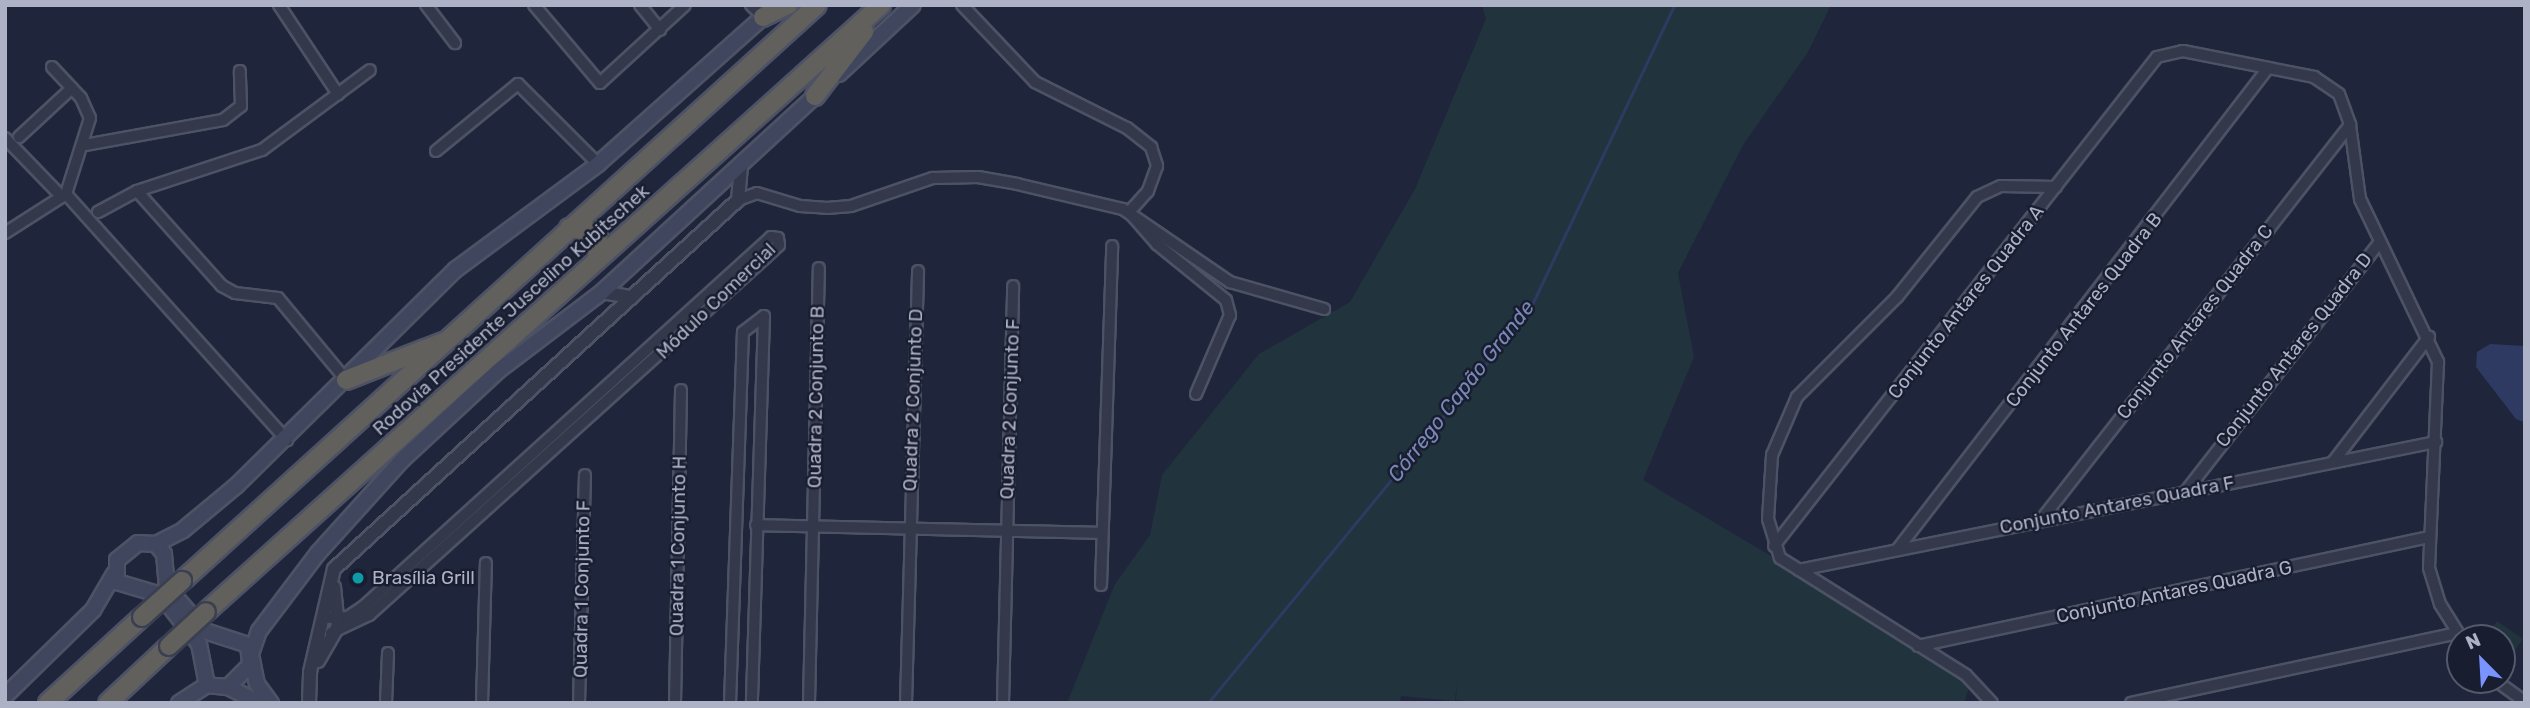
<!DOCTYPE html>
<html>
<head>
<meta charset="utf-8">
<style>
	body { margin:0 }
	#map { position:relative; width:2530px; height:708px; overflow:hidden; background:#1f253b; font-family:Rubik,sans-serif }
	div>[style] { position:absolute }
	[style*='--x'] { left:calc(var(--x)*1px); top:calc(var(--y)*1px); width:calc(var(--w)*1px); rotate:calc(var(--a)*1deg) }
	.green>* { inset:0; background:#21333c }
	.water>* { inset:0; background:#2f3a62 }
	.stream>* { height:2.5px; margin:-1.25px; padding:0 1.25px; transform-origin:1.25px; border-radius:1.25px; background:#2f3a62 }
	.roads { filter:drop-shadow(2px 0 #4d5265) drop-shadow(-2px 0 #4d5265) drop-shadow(0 2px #4d5265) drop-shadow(0 -2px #4d5265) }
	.minor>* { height:10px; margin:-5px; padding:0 5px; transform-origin:5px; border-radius:5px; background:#33384b }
	.tertiary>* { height:12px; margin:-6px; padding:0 6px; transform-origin:6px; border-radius:6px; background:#33384b }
	.secondary>* { height:14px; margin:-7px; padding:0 7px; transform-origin:7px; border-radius:7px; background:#40465e }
	.trunk>* { height:18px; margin:-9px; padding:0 9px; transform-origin:9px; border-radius:9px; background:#61605d }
	.bridges { filter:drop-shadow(2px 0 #3a3f52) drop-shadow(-2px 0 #3a3f52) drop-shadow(0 2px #3a3f52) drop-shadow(0 -2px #3a3f52) }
	.trunk-bridge>* { height:18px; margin:-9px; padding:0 9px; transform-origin:9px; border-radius:9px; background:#61605d }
	.dots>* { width:19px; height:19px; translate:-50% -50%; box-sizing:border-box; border:4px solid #181d2f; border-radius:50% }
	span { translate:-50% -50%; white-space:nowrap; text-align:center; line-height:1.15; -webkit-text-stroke:5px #181d2f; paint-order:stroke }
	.street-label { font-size:19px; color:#adb2c7 }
	.poi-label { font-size:19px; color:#adb2c7 }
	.left { translate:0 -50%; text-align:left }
	.water-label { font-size:21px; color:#7a88b7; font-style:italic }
	.frame { position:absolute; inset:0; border:7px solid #adb2c7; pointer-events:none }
	.north { position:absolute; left:2446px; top:624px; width:70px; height:70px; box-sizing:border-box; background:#181d2f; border:2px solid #54596c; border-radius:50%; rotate:336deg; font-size:19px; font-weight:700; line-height:28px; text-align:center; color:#adb2c7 }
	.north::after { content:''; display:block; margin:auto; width:24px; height:32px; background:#7a94ff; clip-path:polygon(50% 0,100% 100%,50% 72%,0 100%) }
</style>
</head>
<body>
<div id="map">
	<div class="green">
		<i style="clip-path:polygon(1482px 5px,1831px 5px,1808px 52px,1743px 145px,1678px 273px,1694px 357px,1643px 480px,1973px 676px,1964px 703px,1480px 703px,1456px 700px,1457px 682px,1455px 701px,1401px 696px,1400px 703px,1067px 703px,1115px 584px,1150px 535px,1162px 475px,1259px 354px,1350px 302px,1415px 189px,1486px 19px)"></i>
		<i style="clip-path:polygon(2497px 621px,2523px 639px,2513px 653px,2502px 645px,2502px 638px,2487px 634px)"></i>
	</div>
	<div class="water">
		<i style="clip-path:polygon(2490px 344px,2525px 346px,2525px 433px,2524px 422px,2516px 419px,2476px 367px,2477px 352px)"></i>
	</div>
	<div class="stream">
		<i style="--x:1208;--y:703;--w:504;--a:-50.63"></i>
		<i style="--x:1528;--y:313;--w:341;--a:-64.6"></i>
	</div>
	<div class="roads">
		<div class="minor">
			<i style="--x:279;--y:5;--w:107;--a:56.5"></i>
			<i style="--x:426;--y:5;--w:48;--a:52.7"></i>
			<i style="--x:534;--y:5;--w:102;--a:49.8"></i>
			<i style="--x:600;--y:83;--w:115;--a:-42.5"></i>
			<i style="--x:640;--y:5;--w:32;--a:51"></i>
			<i style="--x:751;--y:5;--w:17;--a:45"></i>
			<i style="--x:962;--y:5;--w:106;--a:46.5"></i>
			<i style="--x:1035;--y:82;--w:103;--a:26.6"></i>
			<i style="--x:1127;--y:128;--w:31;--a:38"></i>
			<i style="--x:1151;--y:147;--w:20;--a:72"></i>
			<i style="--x:1157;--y:166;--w:27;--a:110"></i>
			<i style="--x:1148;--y:191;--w:28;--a:132"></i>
			<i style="--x:1129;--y:212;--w:43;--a:48.8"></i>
			<i style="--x:1157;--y:244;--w:89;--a:39.1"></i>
			<i style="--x:1226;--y:300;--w:16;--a:75"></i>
			<i style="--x:1230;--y:315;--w:86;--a:113.3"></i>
			<i style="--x:52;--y:67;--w:42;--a:46.9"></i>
			<i style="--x:81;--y:98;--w:22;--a:66"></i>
			<i style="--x:90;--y:118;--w:80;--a:107.5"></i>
			<i style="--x:66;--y:194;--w:331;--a:48.1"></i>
			<i style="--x:19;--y:137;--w:72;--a:-42.8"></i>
			<i style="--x:5;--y:138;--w:82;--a:46"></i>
			<i style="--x:85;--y:145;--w:140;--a:-10.3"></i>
			<i style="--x:223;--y:120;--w:23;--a:-38"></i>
			<i style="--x:241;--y:106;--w:35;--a:-92"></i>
			<i style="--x:436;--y:151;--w:106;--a:-39.3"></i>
			<i style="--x:518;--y:84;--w:113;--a:45"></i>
			<i style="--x:137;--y:191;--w:127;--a:48.2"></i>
			<i style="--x:222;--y:286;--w:15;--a:28"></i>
			<i style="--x:235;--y:293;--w:43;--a:6.6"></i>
			<i style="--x:278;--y:298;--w:107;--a:50.3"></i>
			<i style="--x:738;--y:200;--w:20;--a:-20"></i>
			<i style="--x:757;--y:193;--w:45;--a:16.8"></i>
			<i style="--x:800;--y:206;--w:27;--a:4"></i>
			<i style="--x:827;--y:208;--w:24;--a:-5"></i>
			<i style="--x:851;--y:206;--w:87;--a:-18.9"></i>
			<i style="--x:933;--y:178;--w:45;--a:-1.3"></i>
			<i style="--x:978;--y:177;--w:40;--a:10"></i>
			<i style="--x:1017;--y:184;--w:109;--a:13.3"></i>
			<i style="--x:1123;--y:209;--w:130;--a:34.3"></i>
			<i style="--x:1230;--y:282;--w:98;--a:16"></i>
			<i style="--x:98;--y:212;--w:44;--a:-28.3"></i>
			<i style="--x:137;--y:191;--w:132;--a:-18.2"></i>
			<i style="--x:262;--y:150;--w:134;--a:-36.5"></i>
			<i style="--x:5;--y:233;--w:72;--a:-32.6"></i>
			<i style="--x:2333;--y:462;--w:158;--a:-52.5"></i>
			<i style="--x:2186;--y:491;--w:314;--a:-52.1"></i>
			<i style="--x:2041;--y:520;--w:502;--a:-51.96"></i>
			<i style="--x:756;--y:525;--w:346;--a:1.3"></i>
			<i style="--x:1774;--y:546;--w:621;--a:-51.93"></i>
			<i style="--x:2157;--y:57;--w:27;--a:-13"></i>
			<i style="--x:2183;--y:51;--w:134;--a:11.2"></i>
			<i style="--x:2314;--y:77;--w:30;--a:34"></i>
			<i style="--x:2339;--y:94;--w:33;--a:70"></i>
			<i style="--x:2350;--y:125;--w:75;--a:82.3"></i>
			<i style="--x:2360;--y:199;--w:181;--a:64.4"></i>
			<i style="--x:2438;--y:362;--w:206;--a:92.5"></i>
			<i style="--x:2429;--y:568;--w:38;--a:73"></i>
			<i style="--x:2440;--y:604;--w:40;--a:58"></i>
			<i style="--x:1897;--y:550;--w:608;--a:-52.41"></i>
			<i style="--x:1799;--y:570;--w:650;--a:-11.36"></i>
			<i style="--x:1101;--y:585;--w:339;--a:-88.1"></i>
			<i style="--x:324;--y:618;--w:24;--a:-2"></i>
			<i style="--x:348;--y:617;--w:18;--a:-34"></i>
			<i style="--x:363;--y:607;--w:551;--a:-42.2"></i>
			<i style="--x:771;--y:237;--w:7;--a:8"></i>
			<i style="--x:778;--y:238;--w:7;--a:82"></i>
			<i style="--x:779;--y:245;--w:19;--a:137"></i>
			<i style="--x:765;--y:258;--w:533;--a:137.96"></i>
			<i style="--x:369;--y:615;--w:42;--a:154.7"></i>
			<i style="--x:1918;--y:646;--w:522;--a:-12.04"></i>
			<i style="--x:2495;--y:680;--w:37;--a:36"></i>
			<i style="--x:386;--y:703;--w:50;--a:-87.7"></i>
			<i style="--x:482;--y:703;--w:140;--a:-88.4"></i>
			<i style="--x:579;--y:703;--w:228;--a:-88.5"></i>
			<i style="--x:675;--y:703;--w:313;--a:-88.9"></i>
			<i style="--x:730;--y:703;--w:371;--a:-88"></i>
			<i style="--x:743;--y:332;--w:26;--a:-37"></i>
			<i style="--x:764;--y:316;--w:387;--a:91.8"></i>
			<i style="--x:809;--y:703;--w:435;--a:-88.7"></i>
			<i style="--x:906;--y:703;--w:432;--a:-88.4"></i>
			<i style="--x:1003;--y:703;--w:417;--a:-88.6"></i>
			<i style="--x:1992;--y:703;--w:38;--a:-133"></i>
			<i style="--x:1966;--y:675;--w:220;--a:-147.8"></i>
			<i style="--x:1780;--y:558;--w:41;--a:-107.1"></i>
			<i style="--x:1768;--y:519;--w:64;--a:-86.4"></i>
			<i style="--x:1772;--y:455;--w:63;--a:-66.7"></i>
			<i style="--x:1797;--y:397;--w:141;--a:-45"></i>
			<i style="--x:1897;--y:297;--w:128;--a:-51.3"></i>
			<i style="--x:1977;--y:197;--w:26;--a:-25"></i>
			<i style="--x:2001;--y:186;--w:55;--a:1"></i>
			<i style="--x:2131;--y:703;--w:334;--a:-12.1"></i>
		</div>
		<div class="tertiary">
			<i style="--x:602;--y:292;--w:29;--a:10"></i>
			<i style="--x:318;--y:661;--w:39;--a:-60"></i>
			<i style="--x:338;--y:627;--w:40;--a:-95.7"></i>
			<i style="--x:309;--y:703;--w:31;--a:-88"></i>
			<i style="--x:310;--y:672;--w:106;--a:-76.9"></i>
			<i style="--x:334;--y:569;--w:547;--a:-42.41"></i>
			<i style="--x:738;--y:200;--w:37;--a:-85"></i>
		</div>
		<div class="secondary">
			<i style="--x:839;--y:74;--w:101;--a:-43"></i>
			<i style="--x:156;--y:544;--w:13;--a:51"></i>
			<i style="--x:164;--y:554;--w:33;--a:85"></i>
			<i style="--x:167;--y:587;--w:58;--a:49.2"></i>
			<i style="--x:205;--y:631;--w:45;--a:18"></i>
			<i style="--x:248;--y:645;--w:20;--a:84"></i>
			<i style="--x:250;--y:665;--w:31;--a:135"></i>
			<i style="--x:228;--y:687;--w:21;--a:-175"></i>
			<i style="--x:207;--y:685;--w:42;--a:-101"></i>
			<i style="--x:199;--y:644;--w:62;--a:-127.8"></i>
			<i style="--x:161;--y:595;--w:46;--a:-163.5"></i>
			<i style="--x:117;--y:582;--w:22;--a:-90"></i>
			<i style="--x:117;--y:560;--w:27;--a:-39"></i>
			<i style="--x:138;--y:543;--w:18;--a:3"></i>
			<i style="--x:156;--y:544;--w:30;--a:-27"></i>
			<i style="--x:183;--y:530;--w:69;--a:-39.7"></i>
			<i style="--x:236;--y:486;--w:308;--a:-44.6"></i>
			<i style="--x:455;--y:270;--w:178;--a:-36.5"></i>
			<i style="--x:598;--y:164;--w:230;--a:-41.7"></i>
			<i style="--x:251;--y:654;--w:24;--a:-71"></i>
			<i style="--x:259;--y:631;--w:98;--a:-52.9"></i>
			<i style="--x:318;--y:553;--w:127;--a:-47.9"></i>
			<i style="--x:403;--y:459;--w:129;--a:-42.8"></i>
			<i style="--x:498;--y:371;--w:131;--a:-37.2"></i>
			<i style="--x:602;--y:292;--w:299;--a:-42.6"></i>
			<i style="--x:252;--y:659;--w:25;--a:79"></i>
			<i style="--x:257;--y:684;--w:24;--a:54"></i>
			<i style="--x:228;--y:687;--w:36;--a:27"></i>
			<i style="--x:5;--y:696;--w:123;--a:-44.3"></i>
			<i style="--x:93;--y:610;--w:42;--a:-59.7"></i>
			<i style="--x:179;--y:703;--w:33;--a:-33"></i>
		</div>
		<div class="trunk">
			<i style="--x:763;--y:17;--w:28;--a:-26"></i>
			<i style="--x:815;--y:96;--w:81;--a:-52.6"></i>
			<i style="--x:569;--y:228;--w:29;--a:8"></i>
			<i style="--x:598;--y:232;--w:28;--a:92"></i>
			<i style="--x:346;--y:380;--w:104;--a:-21.4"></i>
			<i style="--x:182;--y:581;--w:857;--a:-42.21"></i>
			<i style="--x:206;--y:612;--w:908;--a:-41.96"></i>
			<i style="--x:48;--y:703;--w:127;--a:-42.5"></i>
			<i style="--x:108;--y:703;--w:83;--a:-43.1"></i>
		</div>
	</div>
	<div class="bridges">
		<div class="trunk-bridge">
			<i style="--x:142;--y:617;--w:54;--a:-42"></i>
			<i style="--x:169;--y:646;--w:50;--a:-42.6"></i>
		</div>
	</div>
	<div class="dots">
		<i style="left:358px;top:578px;background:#0f9aa8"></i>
	</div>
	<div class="street-label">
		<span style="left:716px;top:301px;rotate:-44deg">Módulo Comercial</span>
		<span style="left:1966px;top:302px;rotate:-52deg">Conjunto Antares Quadra A</span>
		<span style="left:511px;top:310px;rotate:-42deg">Rodovia Presidente Juscelino Kubitschek</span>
		<span style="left:2084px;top:310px;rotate:-52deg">Conjunto Antares Quadra B</span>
		<span style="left:2195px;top:322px;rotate:-52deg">Conjunto Antares Quadra C</span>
		<span style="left:2294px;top:350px;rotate:-52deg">Conjunto Antares Quadra D</span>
		<span style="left:816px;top:397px;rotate:-89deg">Quadra 2 Conjunto B</span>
		<span style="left:913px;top:400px;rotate:-88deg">Quadra 2 Conjunto D</span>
		<span style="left:1010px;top:409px;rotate:-88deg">Quadra 2 Conjunto F</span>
		<span style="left:2117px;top:505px;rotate:-11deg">Conjunto Antares Quadra F</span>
		<span style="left:678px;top:546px;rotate:-89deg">Quadra 1 Conjunto H</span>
		<span style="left:582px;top:589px;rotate:-89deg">Quadra 1 Conjunto F</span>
		<span style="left:2174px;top:592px;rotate:-12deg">Conjunto Antares Quadra G</span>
	</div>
	<div class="poi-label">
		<span class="left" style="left:372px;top:578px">Brasília Grill</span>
	</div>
	<div class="water-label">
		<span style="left:1461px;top:391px;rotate:-52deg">Córrego Capão Grande</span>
	</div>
	<div class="frame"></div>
	<div class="north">N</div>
</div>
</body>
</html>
